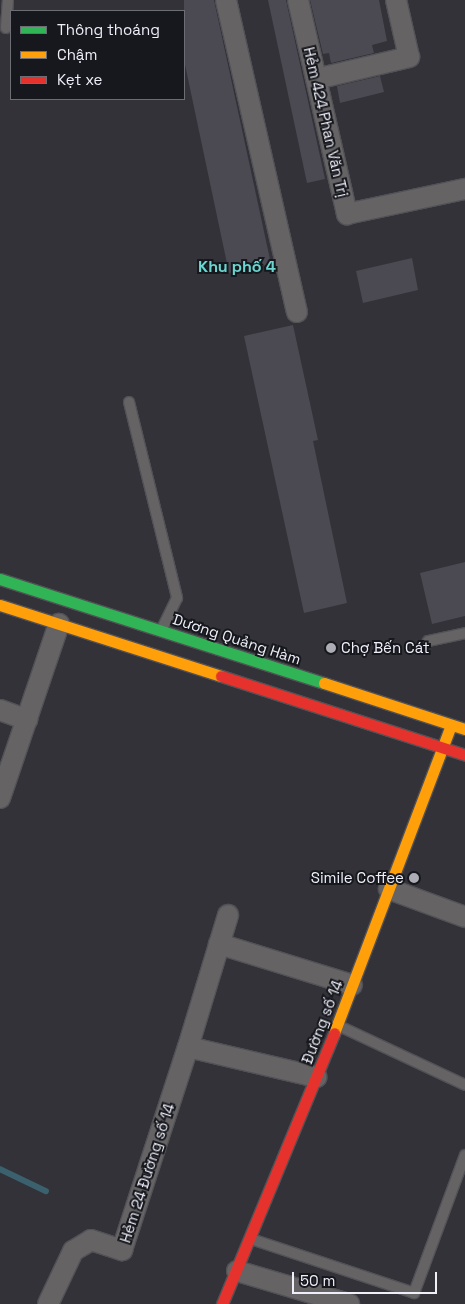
<!DOCTYPE html>
<html>
<head>
<meta charset="utf-8">
<style>
	body { margin:0 }
	#map { position:relative; width:465px; height:1304px; overflow:hidden; background:#323238; font-family:"Space Grotesk",sans-serif }
	div>[style] { position:absolute }
	[style*='--x'] { left:calc(var(--x)*1px); top:calc(var(--y)*1px); width:calc(var(--w)*1px); rotate:calc(var(--a)*1deg) }
	.stream>* { height:5.5px; margin:-2.75px; padding:0 2.75px; transform-origin:2.75px; border-radius:2.75px; background:#3b616e }
	.building>* { inset:0; background:#4b4952 }
	.roads { filter:drop-shadow(1px 0 #515156) drop-shadow(-1px 0 #515156) drop-shadow(0 1px #515156) drop-shadow(0 -1px #515156) }
	.lane>* { height:10px; margin:-5px; padding:0 5px; transform-origin:5px; border-radius:5px; background:#656364 }
	.street>* { height:20px; margin:-10px; padding:0 10px; transform-origin:10px; border-radius:10px; background:#656364 }
	.fast>* { height:11px; margin:-5.5px; padding:0 5.5px; transform-origin:5.5px; border-radius:5.5px; background:#30b455 }
	.slow>* { height:11px; margin:-5.5px; padding:0 5.5px; transform-origin:5.5px; border-radius:5.5px; background:#ff9f0a }
	.jam>* { height:11px; margin:-5.5px; padding:0 5.5px; transform-origin:5.5px; border-radius:5.5px; background:#e5322d }
	.dots>* { width:14px; height:14px; translate:-50% -50%; box-sizing:border-box; border:2px solid #17181e; border-radius:50% }
	span { translate:-50% -50%; white-space:nowrap; text-align:center; line-height:1.15; -webkit-text-stroke:4px #17181e; paint-order:stroke }
	.street-label { font-size:15px; color:#eeeff8 }
	.poi-label { font-size:15px; color:#eeeff8 }
	.left { translate:0 -50%; text-align:left }
	.right { translate:-100% -50%; text-align:right }
	.neighbourhood-label { font-size:16px; color:#6ad6cf; font-weight:700 }
	.legend { position:absolute; left:10px; top:10px; width:175px; height:90px; box-sizing:border-box; background:#17181e; border:1px solid #6d6e75; margin:0; padding:6px 9px; list-style:none; font-size:15px; color:#eeeff8 }
	.legend li { display:flex; align-items:center; gap:10px; height:25px }
	.legend b { width:25px; border:1px solid #6d6e75 }
	.scale { position:absolute; left:292px; top:1272px; width:145px; height:22px; box-sizing:border-box; border:2px solid #eeeff8; border-top:0; padding-left:6px; font-size:15px; line-height:18px; white-space:nowrap; color:#eeeff8; -webkit-text-stroke:4px #17181e; paint-order:stroke }
</style>
</head>
<body>
<div id="map">
	<div class="stream">
		<i style="--x:0;--y:1169;--w:51;--a:25.6"></i>
	</div>
	<div class="building">
		<i style="clip-path:polygon(184px 0,214px 0,271px 264px,229px 273px,184px 60px)"></i>
		<i style="clip-path:polygon(268px 0,286px 0,325px 179px,307px 183px)"></i>
		<i style="clip-path:polygon(310px 0,379px 0,387px 41px,372px 45px,374px 53px,331px 63px,329px 53px,323px 54px)"></i>
		<i style="clip-path:polygon(380px 76px,384px 92px,340px 103px,337px 86px)"></i>
		<i style="clip-path:polygon(412px 258px,418px 290px,363px 303px,356px 271px)"></i>
		<i style="clip-path:polygon(293px 325px,318px 440px,313px 441px,347px 603px,304px 613px,244px 336px)"></i>
		<i style="clip-path:polygon(465px 562px,465px 616px,432px 624px,420px 573px)"></i>
	</div>
	<div class="roads">
		<div class="lane">
			<i style="--x:6;--y:28;--w:28;--a:-86"></i>
			<i style="--x:129;--y:402;--w:202;--a:76.2"></i>
			<i style="--x:177;--y:598;--w:34;--a:116"></i>
			<i style="--x:428;--y:641;--w:38;--a:-12"></i>
			<i style="--x:337;--y:1025;--w:141;--a:25.1"></i>
			<i style="--x:251;--y:1239;--w:172;--a:18.3"></i>
			<i style="--x:414;--y:1293;--w:147;--a:-69.7"></i>
		</div>
		<div class="street">
			<i style="--x:226;--y:0;--w:320;--a:77.2"></i>
			<i style="--x:298;--y:0;--w:220;--a:77.1"></i>
			<i style="--x:347;--y:214;--w:121;--a:-12"></i>
			<i style="--x:316;--y:79;--w:96;--a:-13.3"></i>
			<i style="--x:409;--y:57;--w:58;--a:-102.8"></i>
			<i style="--x:0;--y:710;--w:29;--a:20"></i>
			<i style="--x:0;--y:798;--w:184;--a:-71.3"></i>
			<i style="--x:389;--y:889;--w:81;--a:20.2"></i>
			<i style="--x:219;--y:944;--w:139;--a:17.1"></i>
			<i style="--x:188;--y:1047;--w:132;--a:13.1"></i>
			<i style="--x:237;--y:1271;--w:117;--a:16.4"></i>
			<i style="--x:48;--y:1304;--w:59;--a:-64.7"></i>
			<i style="--x:73;--y:1251;--w:21;--a:-31"></i>
			<i style="--x:91;--y:1240;--w:33;--a:18"></i>
			<i style="--x:122;--y:1250;--w:213;--a:-72"></i>
			<i style="--x:188;--y:1047;--w:138;--a:-73.1"></i>
		</div>
		<div class="fast">
			<i style="--x:0;--y:579;--w:340;--a:17.8"></i>
		</div>
		<div class="slow">
			<i style="--x:0;--y:605;--w:232;--a:17.8"></i>
			<i style="--x:324;--y:683;--w:148;--a:18.1"></i>
			<i style="--x:334;--y:1033;--w:329;--a:-69.2"></i>
		</div>
		<div class="jam">
			<i style="--x:221;--y:676;--w:256;--a:17.9"></i>
			<i style="--x:222;--y:1304;--w:293;--a:-67.5"></i>
		</div>
	</div>
	<div class="dots">
		<i style="left:331px;top:648px;background:#acadb5"></i>
		<i style="left:414px;top:878px;background:#acadb5"></i>
	</div>
	<div class="street-label">
		<span style="left:326px;top:122px;rotate:77deg">Hẻm 424 Phan Văn Trị</span>
		<span style="left:237px;top:639px;rotate:18deg">Dương Quảng Hàm</span>
		<span style="left:322px;top:1022px;rotate:-69deg">Đường số 14</span>
		<span style="left:147px;top:1173px;rotate:-72deg">Hẻm 24 Đường số 14</span>
	</div>
	<div class="poi-label">
		<span class="left" style="left:341px;top:648px">Chợ Bến Cát</span>
		<span class="right" style="left:404px;top:878px">Simile Coffee</span>
	</div>
	<div class="neighbourhood-label">
		<span style="left:237px;top:267px">Khu phố 4</span>
	</div>
	<ul class="legend">
	<li><b style="height:6px;background:#30b455"></b>Thông thoáng</li>
	<li><b style="height:6px;background:#ff9f0a"></b>Chậm</li>
	<li><b style="height:6px;background:#e5322d"></b>Kẹt xe</li>
	</ul>
	<div class="scale">50 m</div>
</div>
</body>
</html>
